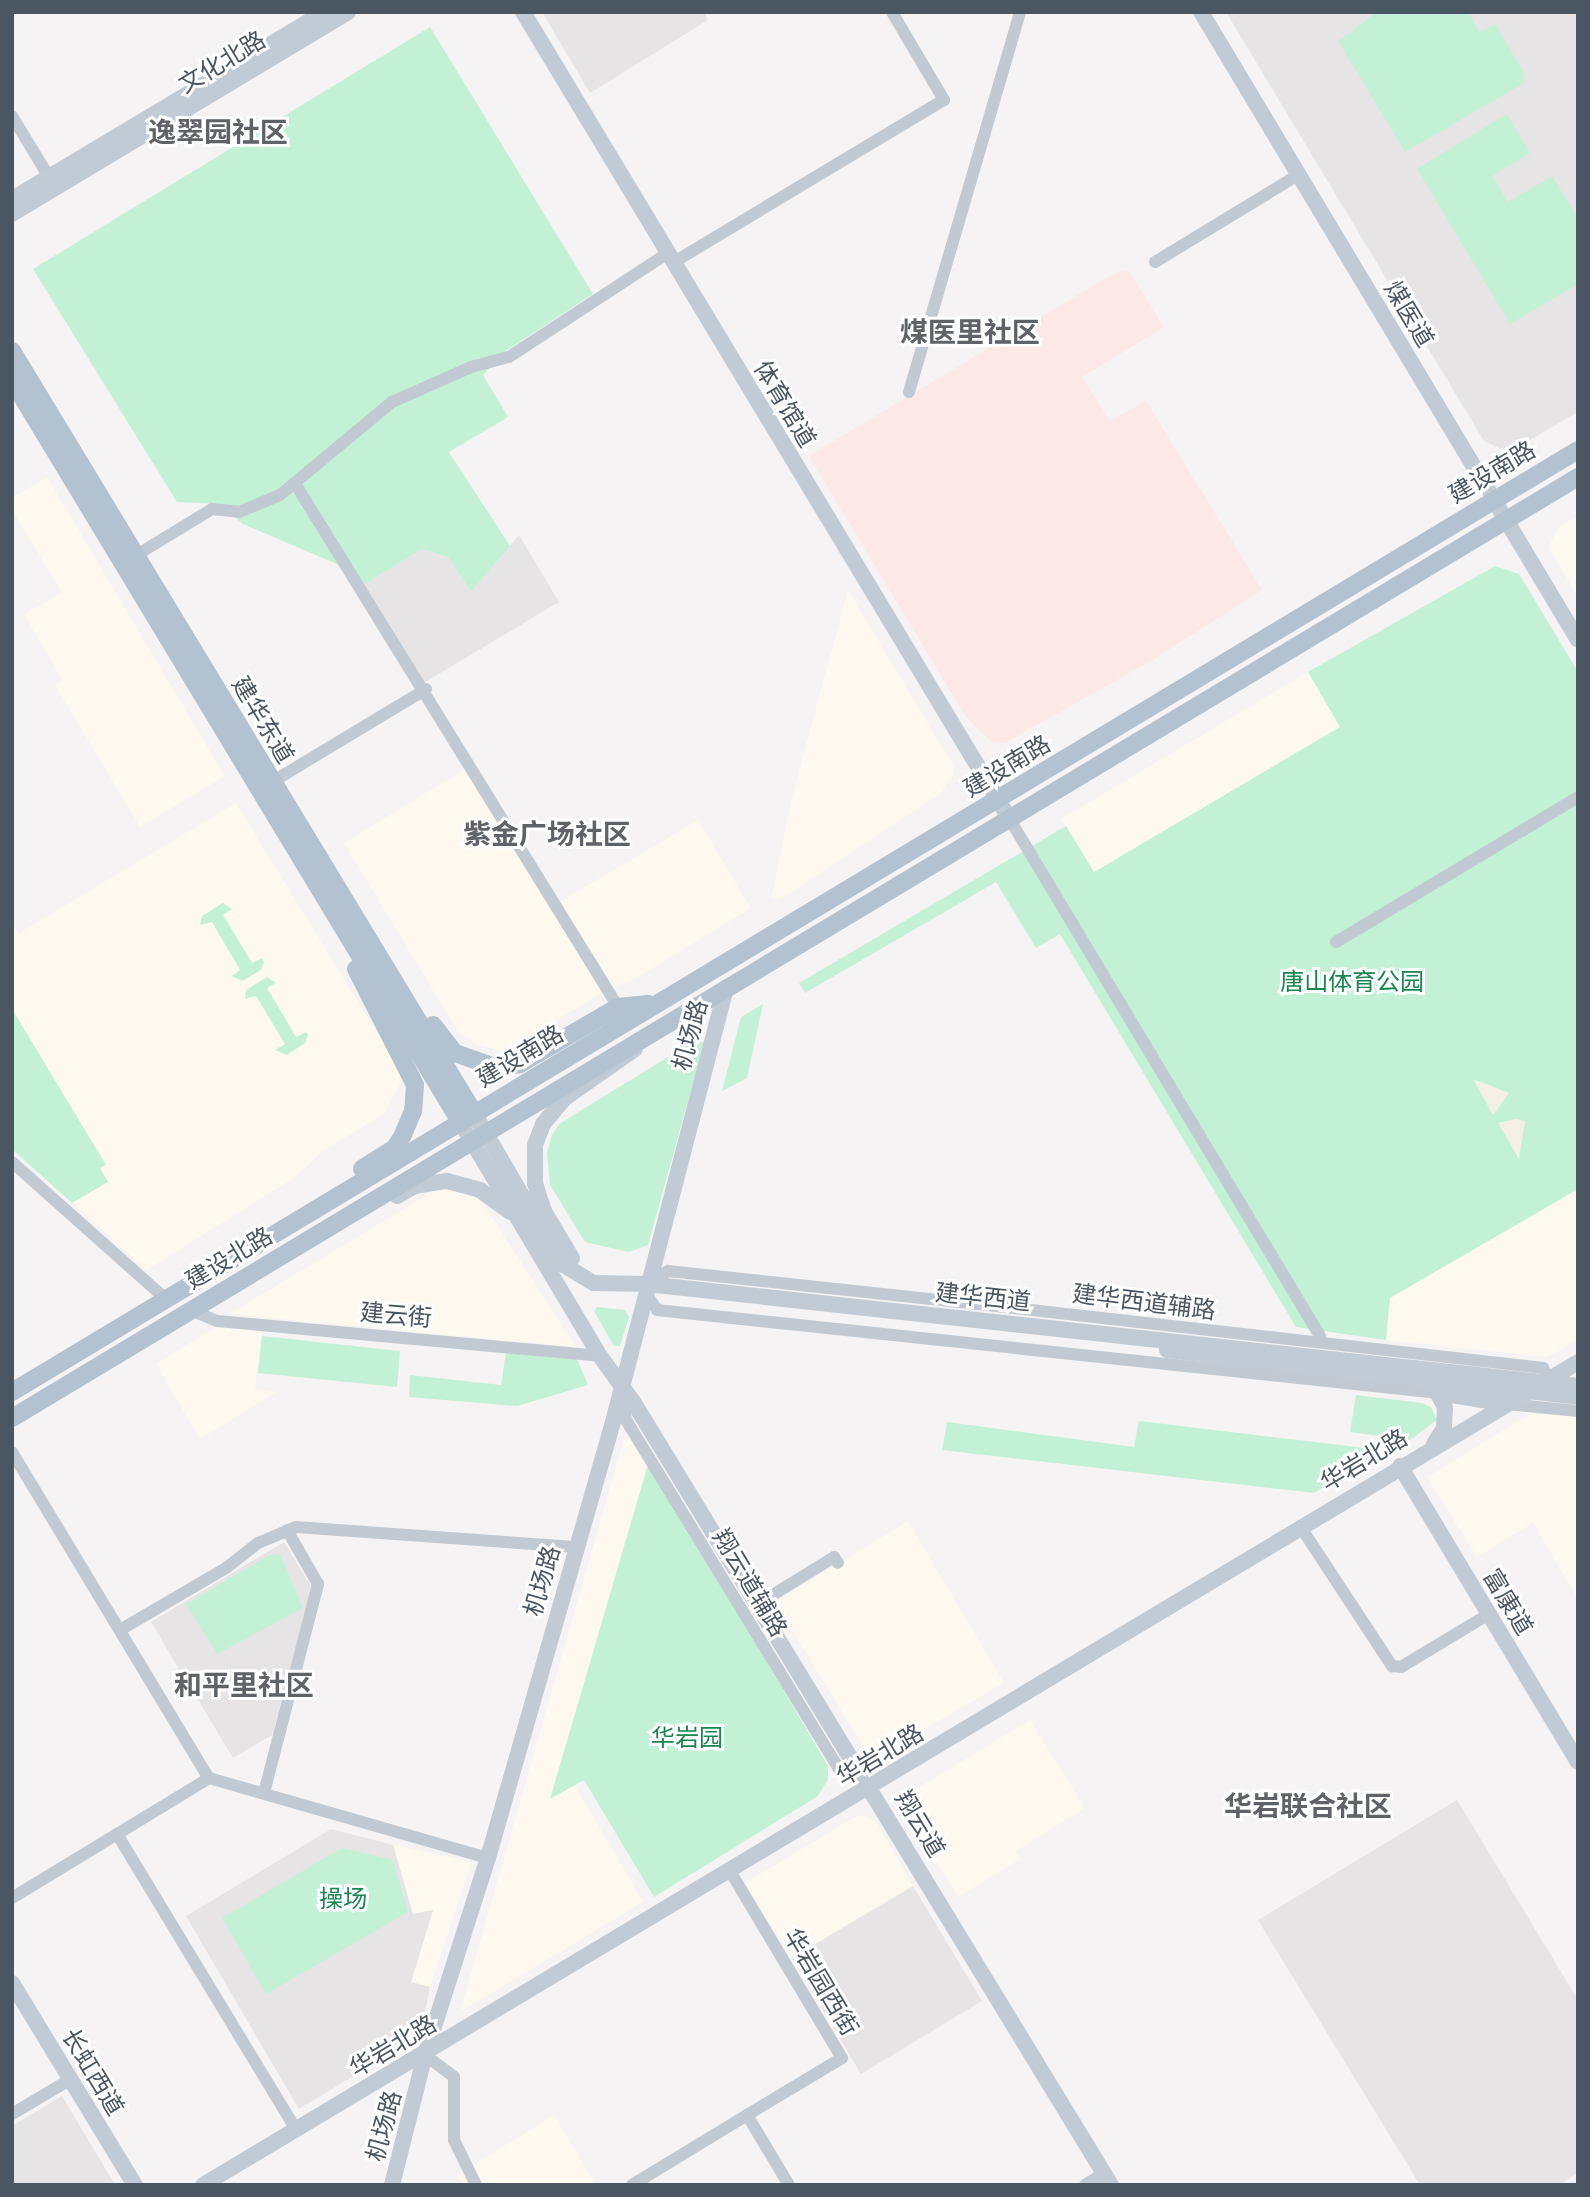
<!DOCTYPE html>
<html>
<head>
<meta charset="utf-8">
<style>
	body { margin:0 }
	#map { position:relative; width:1590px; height:2197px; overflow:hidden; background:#f5f3f3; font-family:"Public Sans","Noto Sans SC",sans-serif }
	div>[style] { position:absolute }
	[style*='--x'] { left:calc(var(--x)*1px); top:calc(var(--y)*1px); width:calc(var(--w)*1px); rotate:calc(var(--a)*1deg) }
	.commercial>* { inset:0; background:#fdf9ef }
	.education>* { inset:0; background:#e6e4e5 }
	.medical>* { inset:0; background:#fce8e6 }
	.green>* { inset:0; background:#c3f1d5 }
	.sand>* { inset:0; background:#f5f0e5 }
	.street>* { height:12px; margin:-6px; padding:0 6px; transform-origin:6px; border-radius:6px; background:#c1cad2 }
	.secondary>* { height:16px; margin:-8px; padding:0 8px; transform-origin:8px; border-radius:8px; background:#c1cbd6 }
	.primary>* { height:18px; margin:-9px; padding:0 9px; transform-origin:9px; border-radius:9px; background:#b3c2d1 }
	span { translate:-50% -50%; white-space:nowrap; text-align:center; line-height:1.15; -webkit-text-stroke:6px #fff; paint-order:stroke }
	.street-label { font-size:24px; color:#4a5661 }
	.park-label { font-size:24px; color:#17864f }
	.quarter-label { font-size:28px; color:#5f6368; font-weight:700 }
	.frame { position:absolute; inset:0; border:14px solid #4a5661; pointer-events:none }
</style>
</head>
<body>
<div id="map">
	<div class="commercial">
		<i style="clip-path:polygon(47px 477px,225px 776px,140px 827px,55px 685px,62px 680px,24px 614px,62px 593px,12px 510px,12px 498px)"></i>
		<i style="clip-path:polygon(1578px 516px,1578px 597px,1548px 547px,1559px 527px)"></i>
		<i style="clip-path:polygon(848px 590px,953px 765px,954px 775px,940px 794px,781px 899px,771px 899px,792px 797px)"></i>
		<i style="clip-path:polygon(1308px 672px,1340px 727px,1094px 873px,1061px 819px)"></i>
		<i style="clip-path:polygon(467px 768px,551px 907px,698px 820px,751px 908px,635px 979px,602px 993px,514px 1045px,498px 1050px,478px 1045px,458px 1032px,344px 843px)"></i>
		<i style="clip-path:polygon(236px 803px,404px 1077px,384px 1114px,323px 1151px,294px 1178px,147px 1270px,12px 1149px,12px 923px,19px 933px)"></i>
		<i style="clip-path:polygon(446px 1189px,465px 1191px,482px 1202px,576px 1347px,229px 1314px,432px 1192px)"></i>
		<i style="clip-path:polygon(1578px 1189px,1578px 1339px,1548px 1357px,1386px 1340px,1389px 1298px)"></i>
		<i style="clip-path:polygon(222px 1323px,262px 1325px,255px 1389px,277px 1392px,200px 1439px,156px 1364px)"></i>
		<i style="clip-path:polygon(1533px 1412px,1578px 1417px,1578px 1599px,1533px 1523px,1477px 1557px,1427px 1477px)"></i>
		<i style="clip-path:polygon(625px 1435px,634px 1435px,649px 1461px,551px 1798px,575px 1785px,643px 1902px,460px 2012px)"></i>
		<i style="clip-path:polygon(908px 1521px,1004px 1683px,880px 1755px,866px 1751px,775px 1602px)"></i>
		<i style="clip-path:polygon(1030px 1720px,1085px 1808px,1016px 1851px,1021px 1859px,958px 1897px,908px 1815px,913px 1791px)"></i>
		<i style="clip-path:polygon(858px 1815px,876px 1821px,913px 1886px,792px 1958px,745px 1883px)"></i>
		<i style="clip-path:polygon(393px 1845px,472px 1862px,430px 1987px,411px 1983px,433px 1911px,413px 1915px)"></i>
		<i style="clip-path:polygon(554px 2115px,596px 2185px,463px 2185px,457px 2175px)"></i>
	</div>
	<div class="education">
		<i style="clip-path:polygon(542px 12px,704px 12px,708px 20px,590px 93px)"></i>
		<i style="clip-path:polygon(1226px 12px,1578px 12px,1578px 412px,1518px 447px,1501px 449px,1484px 441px)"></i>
		<i style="clip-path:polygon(519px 535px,559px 602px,417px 687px,360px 587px,422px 549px,448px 557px,471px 592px)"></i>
		<i style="clip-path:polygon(284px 1542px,312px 1588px,272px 1735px,233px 1758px,191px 1688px,183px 1692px,172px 1674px,179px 1669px,151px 1622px)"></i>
		<i style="clip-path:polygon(1457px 1800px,1578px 2000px,1578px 2173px,1559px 2185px,1420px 2185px,1258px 1920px)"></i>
		<i style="clip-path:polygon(331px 1829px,393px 1845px,413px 1914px,433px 1910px,411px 1982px,430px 1987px,420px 2036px,299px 2109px,186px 1916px)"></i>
		<i style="clip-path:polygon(913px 1886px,982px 2001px,861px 2074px,792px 1958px)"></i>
		<i style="clip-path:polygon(62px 2096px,115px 2185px,12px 2185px,12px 2126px)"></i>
	</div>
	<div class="medical">
		<i style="clip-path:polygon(1129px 271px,1164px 327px,1082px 377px,1110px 421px,1146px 401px,1262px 590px,1154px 659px,1005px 743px,993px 743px,966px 717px,809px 456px,1116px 272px)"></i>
	</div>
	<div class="green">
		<i style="clip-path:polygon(1377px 12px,1468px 12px,1480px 33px,1495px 24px,1524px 73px,1524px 83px,1405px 152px,1338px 41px)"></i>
		<i style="clip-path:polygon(430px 27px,593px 294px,504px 352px,483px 375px,508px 417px,449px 452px,510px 546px,471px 592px,448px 557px,422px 549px,360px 587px,351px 570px,243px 524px,219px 504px,177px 502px,33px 269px)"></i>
		<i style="clip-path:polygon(1507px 114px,1530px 153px,1492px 176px,1508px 202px,1552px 176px,1578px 218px,1578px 284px,1510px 324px,1417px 169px)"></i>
		<i style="clip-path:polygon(1495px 566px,1519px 574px,1578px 672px,1578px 1189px,1390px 1298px,1386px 1340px,1296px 1327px,1060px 934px,1036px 948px,996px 882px,805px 993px,799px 983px,1066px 826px,1094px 872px,1340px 727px,1308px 672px)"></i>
		<i style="clip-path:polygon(223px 903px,232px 909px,223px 915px,252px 963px,262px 958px,264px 962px,261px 970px,242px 981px,231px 976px,240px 970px,212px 922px,200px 925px,202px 916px)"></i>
		<i style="clip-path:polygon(267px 977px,276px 983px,267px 988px,296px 1037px,306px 1032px,308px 1035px,305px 1043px,287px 1055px,275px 1050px,285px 1044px,256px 996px,245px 999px,246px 990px)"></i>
		<i style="clip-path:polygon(763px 1004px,747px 1078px,722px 1091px,741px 1017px)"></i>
		<i style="clip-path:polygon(12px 1009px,106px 1165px,100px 1168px,108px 1182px,72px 1203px,12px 1149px)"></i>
		<i style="clip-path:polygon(699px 1038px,704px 1043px,648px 1245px,629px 1252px,585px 1242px,550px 1185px,547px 1153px,552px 1135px,559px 1124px)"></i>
		<i style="clip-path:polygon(597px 1307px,625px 1310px,629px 1317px,620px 1346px,614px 1346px,594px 1311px)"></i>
		<i style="clip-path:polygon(262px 1336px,400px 1351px,397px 1387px,258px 1373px)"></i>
		<i style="clip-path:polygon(506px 1352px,577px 1359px,588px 1385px,517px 1406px,409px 1397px,410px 1375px,501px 1385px)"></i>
		<i style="clip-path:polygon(1356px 1395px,1422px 1403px,1431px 1407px,1437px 1420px,1410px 1440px,1350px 1432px)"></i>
		<i style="clip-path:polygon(1139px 1421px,1348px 1446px,1381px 1450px,1314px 1493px,942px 1450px,947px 1422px,1134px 1447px)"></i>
		<i style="clip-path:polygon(649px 1461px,828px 1766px,828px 1779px,818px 1796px,654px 1897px,584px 1780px,550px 1799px)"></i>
		<i style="clip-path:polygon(280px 1554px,303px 1608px,217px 1654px,186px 1604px,268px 1556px)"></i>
		<i style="clip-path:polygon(342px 1848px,393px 1860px,408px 1912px,266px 1994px,222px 1918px)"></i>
	</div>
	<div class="sand">
		<i style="clip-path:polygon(1473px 1079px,1509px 1093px,1493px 1115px)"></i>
		<i style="clip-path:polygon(1516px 1119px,1525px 1121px,1519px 1159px,1498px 1123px)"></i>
	</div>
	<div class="street">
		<i style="--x:12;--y:116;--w:71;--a:58.8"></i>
		<i style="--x:674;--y:262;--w:315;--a:-31"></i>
		<i style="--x:944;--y:100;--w:102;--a:-120.6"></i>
		<i style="--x:1155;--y:262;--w:167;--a:-31.3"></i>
		<i style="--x:909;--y:392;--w:396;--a:-73.7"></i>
		<i style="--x:296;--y:485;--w:613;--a:58.33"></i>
		<i style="--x:135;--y:556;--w:90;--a:-31.4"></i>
		<i style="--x:212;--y:509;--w:27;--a:6"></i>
		<i style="--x:239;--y:512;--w:44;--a:-22.5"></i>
		<i style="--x:280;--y:495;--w:146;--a:-39.7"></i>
		<i style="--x:392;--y:402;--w:86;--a:-23.9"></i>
		<i style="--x:471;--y:367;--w:39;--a:-15"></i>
		<i style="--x:509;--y:357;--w:190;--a:-33.2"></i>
		<i style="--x:272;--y:782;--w:180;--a:-31.1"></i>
		<i style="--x:1009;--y:818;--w:604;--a:59.02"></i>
		<i style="--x:1336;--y:942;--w:282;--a:-30.9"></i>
		<i style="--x:12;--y:1162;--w:208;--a:41.7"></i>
		<i style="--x:647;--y:1284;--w:25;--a:-32"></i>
		<i style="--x:668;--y:1271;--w:321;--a:6.1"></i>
		<i style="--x:987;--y:1305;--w:560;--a:6.46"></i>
		<i style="--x:1543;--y:1368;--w:13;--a:67"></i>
		<i style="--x:646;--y:1294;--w:19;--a:55"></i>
		<i style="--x:657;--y:1310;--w:786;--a:6.06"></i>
		<i style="--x:191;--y:1310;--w:28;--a:23"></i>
		<i style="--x:217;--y:1321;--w:385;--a:5.2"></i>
		<i style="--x:623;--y:1396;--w:24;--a:83"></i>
		<i style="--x:626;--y:1420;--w:409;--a:58.6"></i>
		<i style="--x:839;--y:1769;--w:31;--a:31"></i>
		<i style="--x:1507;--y:1404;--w:71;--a:5.6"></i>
		<i style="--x:12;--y:1452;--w:381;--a:58.9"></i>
		<i style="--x:1300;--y:1526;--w:168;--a:56.7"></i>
		<i style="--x:1392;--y:1666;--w:9;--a:6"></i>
		<i style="--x:1401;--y:1667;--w:103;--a:-31.1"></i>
		<i style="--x:758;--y:1604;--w:89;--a:-31.7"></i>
		<i style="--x:834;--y:1557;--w:7;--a:56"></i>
		<i style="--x:120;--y:1630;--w:123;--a:-30.3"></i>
		<i style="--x:226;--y:1568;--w:41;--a:-38"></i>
		<i style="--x:258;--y:1543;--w:41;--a:-22.8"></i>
		<i style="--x:296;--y:1527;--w:280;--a:4.1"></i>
		<i style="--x:264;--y:1793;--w:216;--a:-75.5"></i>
		<i style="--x:318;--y:1584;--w:62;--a:-119.9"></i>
		<i style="--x:117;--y:1834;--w:346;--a:58.8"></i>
		<i style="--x:730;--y:1871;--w:218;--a:59.1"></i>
		<i style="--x:842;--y:2058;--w:111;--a:149"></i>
		<i style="--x:747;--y:2115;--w:82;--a:59"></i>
		<i style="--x:12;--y:1898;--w:231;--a:-31.3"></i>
		<i style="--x:209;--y:1778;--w:290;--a:16"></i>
		<i style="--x:425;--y:2055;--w:36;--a:37"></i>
		<i style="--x:454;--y:2077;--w:63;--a:90"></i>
		<i style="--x:454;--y:2140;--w:50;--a:63.9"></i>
		<i style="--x:12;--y:2114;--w:69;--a:-30.7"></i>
		<i style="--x:632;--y:2185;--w:135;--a:-31.3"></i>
		<i style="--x:1085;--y:2185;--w:23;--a:-31"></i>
	</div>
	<div class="secondary">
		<i style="--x:523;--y:12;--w:941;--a:58.91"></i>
		<i style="--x:1201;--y:12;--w:732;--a:59.02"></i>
		<i style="--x:12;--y:199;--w:364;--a:-30.9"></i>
		<i style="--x:12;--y:214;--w:392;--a:-31"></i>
		<i style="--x:474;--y:1113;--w:175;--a:59.8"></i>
		<i style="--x:562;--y:1264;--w:37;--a:31"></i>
		<i style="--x:594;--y:1283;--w:53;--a:1.1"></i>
		<i style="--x:647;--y:1284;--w:937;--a:6.25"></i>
		<i style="--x:461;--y:1123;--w:271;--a:59.2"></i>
		<i style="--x:600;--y:1356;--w:58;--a:54.1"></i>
		<i style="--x:634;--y:1403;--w:916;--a:58.62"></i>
		<i style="--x:397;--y:1196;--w:20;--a:-30"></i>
		<i style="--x:414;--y:1186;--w:33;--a:-9"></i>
		<i style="--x:447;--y:1181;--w:34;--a:15"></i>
		<i style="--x:480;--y:1190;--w:37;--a:36"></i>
		<i style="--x:572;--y:1258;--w:55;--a:-120.8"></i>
		<i style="--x:544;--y:1211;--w:28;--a:-108"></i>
		<i style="--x:535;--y:1184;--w:39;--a:-90"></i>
		<i style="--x:535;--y:1145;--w:22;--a:-69"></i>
		<i style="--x:543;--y:1124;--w:34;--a:-50"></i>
		<i style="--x:565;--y:1098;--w:85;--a:-35"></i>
		<i style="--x:1167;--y:1350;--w:414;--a:6.5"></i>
		<i style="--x:1430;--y:1379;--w:32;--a:62"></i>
		<i style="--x:1445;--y:1407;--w:21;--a:93"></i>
		<i style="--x:1444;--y:1428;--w:19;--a:122"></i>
		<i style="--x:1439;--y:1393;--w:69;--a:9.2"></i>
		<i style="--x:1400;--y:1466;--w:345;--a:59"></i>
		<i style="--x:12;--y:1983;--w:237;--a:58.7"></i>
		<i style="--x:203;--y:2185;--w:1602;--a:-30.9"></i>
		<i style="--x:392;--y:2185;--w:134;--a:-75.8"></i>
		<i style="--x:425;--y:2055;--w:207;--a:-72.3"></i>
		<i style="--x:488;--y:1858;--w:458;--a:-74"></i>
		<i style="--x:614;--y:1418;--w:445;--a:-75.4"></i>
	</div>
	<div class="primary">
		<i style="--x:12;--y:351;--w:891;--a:58.77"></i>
		<i style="--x:12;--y:380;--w:868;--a:58.86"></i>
		<i style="--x:356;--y:969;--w:130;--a:63"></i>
		<i style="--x:415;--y:1085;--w:26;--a:94"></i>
		<i style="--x:413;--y:1111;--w:26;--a:113"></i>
		<i style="--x:403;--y:1135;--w:15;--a:122"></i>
		<i style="--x:395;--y:1148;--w:39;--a:148"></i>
		<i style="--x:433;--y:1025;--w:36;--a:52"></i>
		<i style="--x:455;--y:1053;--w:46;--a:19.2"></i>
		<i style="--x:498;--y:1068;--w:22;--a:-10"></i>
		<i style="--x:520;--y:1064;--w:113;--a:-30.2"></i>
		<i style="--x:618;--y:1007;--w:30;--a:-6"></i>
		<i style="--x:12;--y:1392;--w:1827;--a:-31.03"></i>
		<i style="--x:12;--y:1418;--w:1827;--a:-31"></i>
	</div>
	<div class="street-label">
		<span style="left:222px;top:62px;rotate:-31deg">文化北路</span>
		<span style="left:1409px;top:314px;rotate:59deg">煤医道</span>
		<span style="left:785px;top:404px;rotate:59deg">体育馆道</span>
		<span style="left:1492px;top:472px;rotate:-31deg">建设南路</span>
		<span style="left:263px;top:720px;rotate:59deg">建华东道</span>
		<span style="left:1007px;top:766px;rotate:-31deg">建设南路</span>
		<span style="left:690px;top:1035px;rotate:-75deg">机场路</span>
		<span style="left:520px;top:1056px;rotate:-31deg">建设南路</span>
		<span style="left:229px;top:1258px;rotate:-31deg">建设北路</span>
		<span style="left:983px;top:1297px;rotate:6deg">建华西道</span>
		<span style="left:1144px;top:1302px;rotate:7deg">建华西道辅路</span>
		<span style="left:396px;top:1315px;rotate:5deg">建云街</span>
		<span style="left:1364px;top:1460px;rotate:-31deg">华岩北路</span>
		<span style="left:542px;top:1581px;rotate:-74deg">机场路</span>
		<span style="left:750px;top:1583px;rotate:59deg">翔云道辅路</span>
		<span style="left:1508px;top:1602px;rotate:59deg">富康道</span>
		<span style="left:880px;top:1755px;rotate:-31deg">华岩北路</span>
		<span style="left:920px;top:1824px;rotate:59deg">翔云道</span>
		<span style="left:821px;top:1982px;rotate:59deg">华岩园西街</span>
		<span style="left:393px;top:2046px;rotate:-31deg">华岩北路</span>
		<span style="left:93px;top:2072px;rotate:59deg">长虹西道</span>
		<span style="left:384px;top:2126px;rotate:-75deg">机场路</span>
	</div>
	<div class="park-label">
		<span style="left:1352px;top:982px">唐山体育公园</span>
		<span style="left:687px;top:1738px">华岩园</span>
		<span style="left:343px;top:1899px">操场</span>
	</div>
	<div class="quarter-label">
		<span style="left:218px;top:132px">逸翠园社区</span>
		<span style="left:970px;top:332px">煤医里社区</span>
		<span style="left:547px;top:834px">紫金广场社区</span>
		<span style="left:244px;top:1685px">和平里社区</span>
		<span style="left:1308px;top:1806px">华岩联合社区</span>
	</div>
	<div class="frame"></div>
</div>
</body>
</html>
